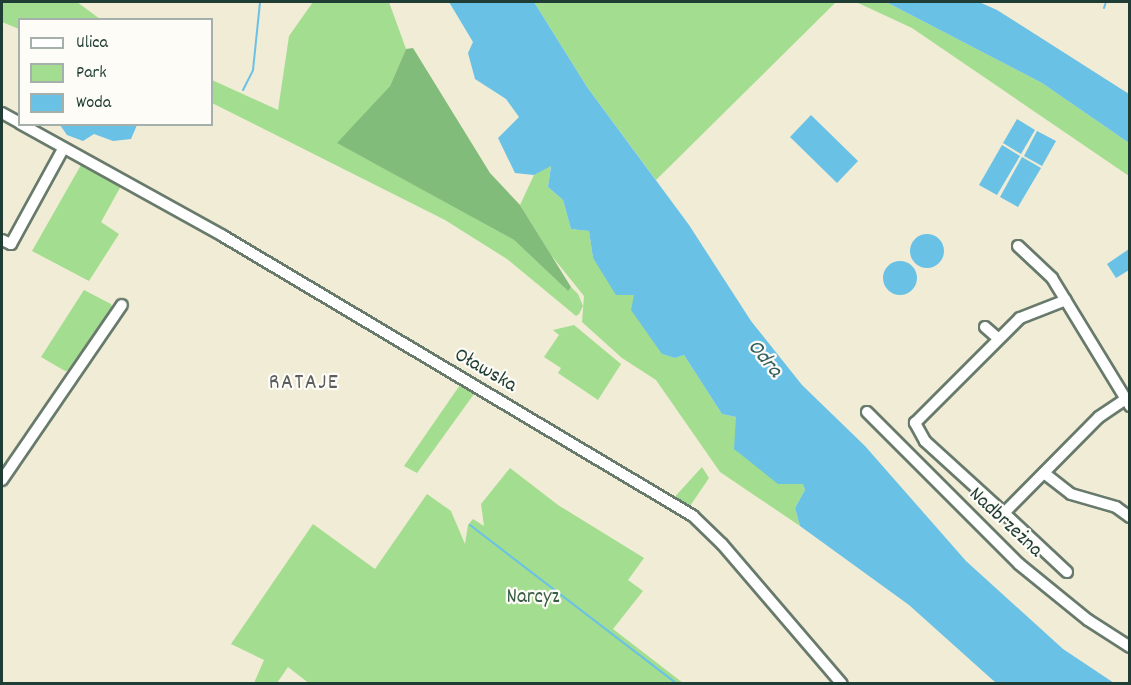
<!DOCTYPE html>
<html>
<head>
<meta charset="utf-8">
<style>
	body { margin:0 }
	#map { position:relative; width:1131px; height:685px; overflow:hidden; background:#f0ecd5; font-family:Dekko,sans-serif }
	div>[style] { position:absolute }
	[style*='--x'] { left:calc(var(--x)*1px); top:calc(var(--y)*1px); width:calc(var(--w)*1px); rotate:calc(var(--a)*1deg) }
	.green>* { inset:0; background:#a3dd90 }
	.forest>* { inset:0; background:#82bc7a }
	.water>* { inset:0; background:#69c1e6 }
	.round { border-radius:50% }
	.stream>* { height:2px; margin:-1px; padding:0 1px; transform-origin:1px; border-radius:1px; background:#69c1e6 }
	.roads { filter:drop-shadow(2px 0 #687a6c) drop-shadow(-2px 0 #687a6c) drop-shadow(0 2px #687a6c) drop-shadow(0 -2px #687a6c) }
	.minor>* { height:10px; margin:-5px; padding:0 5px; transform-origin:5px; border-radius:5px; background:#fff }
	span { translate:-50% -50%; white-space:nowrap; text-align:center; line-height:1.15; -webkit-text-stroke:4.5px #fdfcf7; paint-order:stroke }
	.street-label { font-size:21px; color:#1f3d34 }
	.park-label { font-size:21px; color:#395d46 }
	.water-label { font-size:22px; color:#325e60; font-style:italic }
	.neighbourhood-label { font-size:22px; color:#5c5e5e; letter-spacing:1.5px }
	.frame { position:absolute; inset:0; border:3px solid #1f3d34; pointer-events:none }
	.legend { position:absolute; left:18px; top:18px; width:195px; height:108px; box-sizing:border-box; background:#fdfcf7; border:2px solid #a4b0a9; margin:0; padding:8px 10px; list-style:none; font-size:18px; color:#1f3d34 }
	.legend li { display:flex; align-items:center; gap:12px; height:30px }
	.legend b { width:30px; border:2px solid #a4b0a9 }
</style>
</head>
<body>
<div id="map">
	<div class="green">
		<i style="clip-path:polygon(2px 2px,77px 2px,100px 19px,20px 20px,19px 29px,2px 22px)"></i>
		<i style="clip-path:polygon(313px 2px,389px 2px,406px 49px,390px 86px,338px 143px,514px 240px,567px 290px,571px 287px,578px 294px,583px 306px,579px 314px,576px 316px,507px 259px,445px 220px,212px 103px,212px 80px,278px 110px,289px 36px)"></i>
		<i style="clip-path:polygon(534px 2px,836px 2px,656px 180px,587px 87px)"></i>
		<i style="clip-path:polygon(856px 2px,886px 2px,1042px 83px,1129px 143px,1129px 176px,912px 28px)"></i>
		<i style="clip-path:polygon(81px 165px,121px 186px,101px 222px,119px 234px,89px 281px,32px 251px)"></i>
		<i style="clip-path:polygon(551px 165px,548px 187px,563px 200px,571px 229px,589px 231px,593px 258px,634px 295px,662px 354px,675px 358px,684px 355px,722px 414px,736px 417px,803px 483px,805px 490px,795px 508px,800px 526px,720px 472px,656px 380px,622px 358px,582px 322px,584px 296px,551px 255px,520px 205px,534px 175px)"></i>
		<i style="clip-path:polygon(84px 290px,111px 304px,113px 311px,73px 369px,65px 371px,41px 357px)"></i>
		<i style="clip-path:polygon(574px 325px,621px 364px,598px 400px,558px 373px,561px 368px,544px 357px,559px 335px,553px 330px)"></i>
		<i style="clip-path:polygon(460px 385px,474px 394px,417px 473px,404px 466px)"></i>
		<i style="clip-path:polygon(702px 467px,709px 478px,688px 509px,671px 501px)"></i>
		<i style="clip-path:polygon(510px 468px,558px 505px,644px 558px,628px 580px,643px 591px,613px 629px,683px 683px,310px 684px,288px 667px,277px 683px,254px 683px,264px 660px,231px 644px,313px 524px,375px 569px,427px 494px,451px 511px,465px 544px,468px 525px,473px 519px,484px 526px,481px 504px)"></i>
	</div>
	<div class="forest">
		<i style="clip-path:polygon(413px 48px,490px 173px,520px 205px,571px 287px,568px 291px,514px 240px,337px 143px,390px 86px,406px 49px)"></i>
	</div>
	<div class="water">
		<i style="clip-path:polygon(449px 2px,534px 2px,587px 87px,689px 225px,751px 321px,802px 385px,865px 446px,966px 561px,1063px 649px,1114px 683px,996px 683px,909px 605px,800px 526px,795px 508px,805px 490px,803px 484px,778px 484px,734px 449px,736px 417px,722px 414px,684px 355px,675px 358px,662px 354px,631px 310px,634px 295px,616px 295px,593px 258px,589px 231px,571px 229px,563px 200px,548px 187px,551px 166px,534px 175px,515px 173px,498px 138px,519px 117px,506px 99px,475px 79px,468px 53px,473px 42px)"></i>
		<i style="clip-path:polygon(886px 2px,979px 2px,997px 10px,1129px 94px,1129px 143px,1042px 83px)"></i>
		<i style="clip-path:polygon(811px 115px,858px 161px,837px 183px,790px 137px)"></i>
		<i style="clip-path:polygon(1017px 119px,1035px 130px,1021px 154px,1003px 143px)"></i>
		<i style="clip-path:polygon(60px 125px,137px 124px,137px 125px,131px 139px,113px 141px,94px 134px,83px 141px,67px 135px)"></i>
		<i style="clip-path:polygon(1037px 131px,1056px 141px,1042px 166px,1024px 156px)"></i>
		<i style="clip-path:polygon(1002px 145px,1020px 156px,997px 195px,979px 185px)"></i>
		<i style="clip-path:polygon(1022px 157px,1041px 168px,1018px 207px,1000px 197px)"></i>
		<i class="round" style="left:910px;top:234px;width:34px;height:34px"></i>
		<i style="clip-path:polygon(1129px 249px,1129px 270px,1116px 278px,1107px 264px)"></i>
		<i class="round" style="left:883px;top:261px;width:34px;height:34px"></i>
	</div>
	<div class="stream">
		<i style="--x:1104;--y:8;--w:6;--a:-72"></i>
		<i style="--x:243;--y:90;--w:22;--a:-63"></i>
		<i style="--x:253;--y:70;--w:68;--a:-84.1"></i>
		<i style="--x:470;--y:525;--w:261;--a:37.5"></i>
	</div>
	<div class="roads">
		<div class="minor">
			<i style="--x:2;--y:113;--w:21;--a:29"></i>
			<i style="--x:21;--y:124;--w:231;--a:29"></i>
			<i style="--x:223;--y:236;--w:547;--a:30.78"></i>
			<i style="--x:693;--y:516;--w:40;--a:44"></i>
			<i style="--x:722;--y:544;--w:184;--a:49.4"></i>
			<i style="--x:2;--y:240;--w:10;--a:24"></i>
			<i style="--x:11;--y:244;--w:108;--a:-61.3"></i>
			<i style="--x:1018;--y:246;--w:47;--a:43.3"></i>
			<i style="--x:1052;--y:278;--w:150;--a:58.6"></i>
			<i style="--x:985;--y:327;--w:18;--a:41"></i>
			<i style="--x:867;--y:412;--w:215;--a:45"></i>
			<i style="--x:1019;--y:564;--w:89;--a:39.1"></i>
			<i style="--x:1088;--y:620;--w:50;--a:32.7"></i>
			<i style="--x:1044;--y:473;--w:34;--a:38"></i>
			<i style="--x:1071;--y:494;--w:47;--a:16.1"></i>
			<i style="--x:1116;--y:507;--w:17;--a:36"></i>
			<i style="--x:2;--y:480;--w:212;--a:-55.6"></i>
			<i style="--x:1004;--y:513;--w:107;--a:-137.7"></i>
			<i style="--x:925;--y:441;--w:21;--a:-119"></i>
			<i style="--x:915;--y:423;--w:148;--a:-45"></i>
			<i style="--x:1020;--y:318;--w:49;--a:-21.4"></i>
			<i style="--x:1067;--y:572;--w:86;--a:-136.9"></i>
			<i style="--x:1004;--y:513;--w:135;--a:-45.3"></i>
			<i style="--x:1099;--y:417;--w:32;--a:-34"></i>
		</div>
	</div>
	<div class="street-label">
		<span style="left:485px;top:371px;rotate:30deg">Oławska</span>
		<span style="left:1005px;top:523px;rotate:43deg">Nadbrzeżna</span>
	</div>
	<div class="park-label">
		<span style="left:533px;top:598px">Narcyz</span>
	</div>
	<div class="water-label">
		<span style="left:764px;top:359px;rotate:51deg">Odra</span>
	</div>
	<div class="neighbourhood-label">
		<span style="left:304px;top:384px">RATAJE</span>
	</div>
	<div class="frame"></div>
	<ul class="legend">
	<li><b style="height:8px;background:#fff"></b>Ulica</li>
	<li><b style="height:16px;background:#a3dd90"></b>Park</li>
	<li><b style="height:16px;background:#69c1e6"></b>Woda</li>
	</ul>
</div>
</body>
</html>
